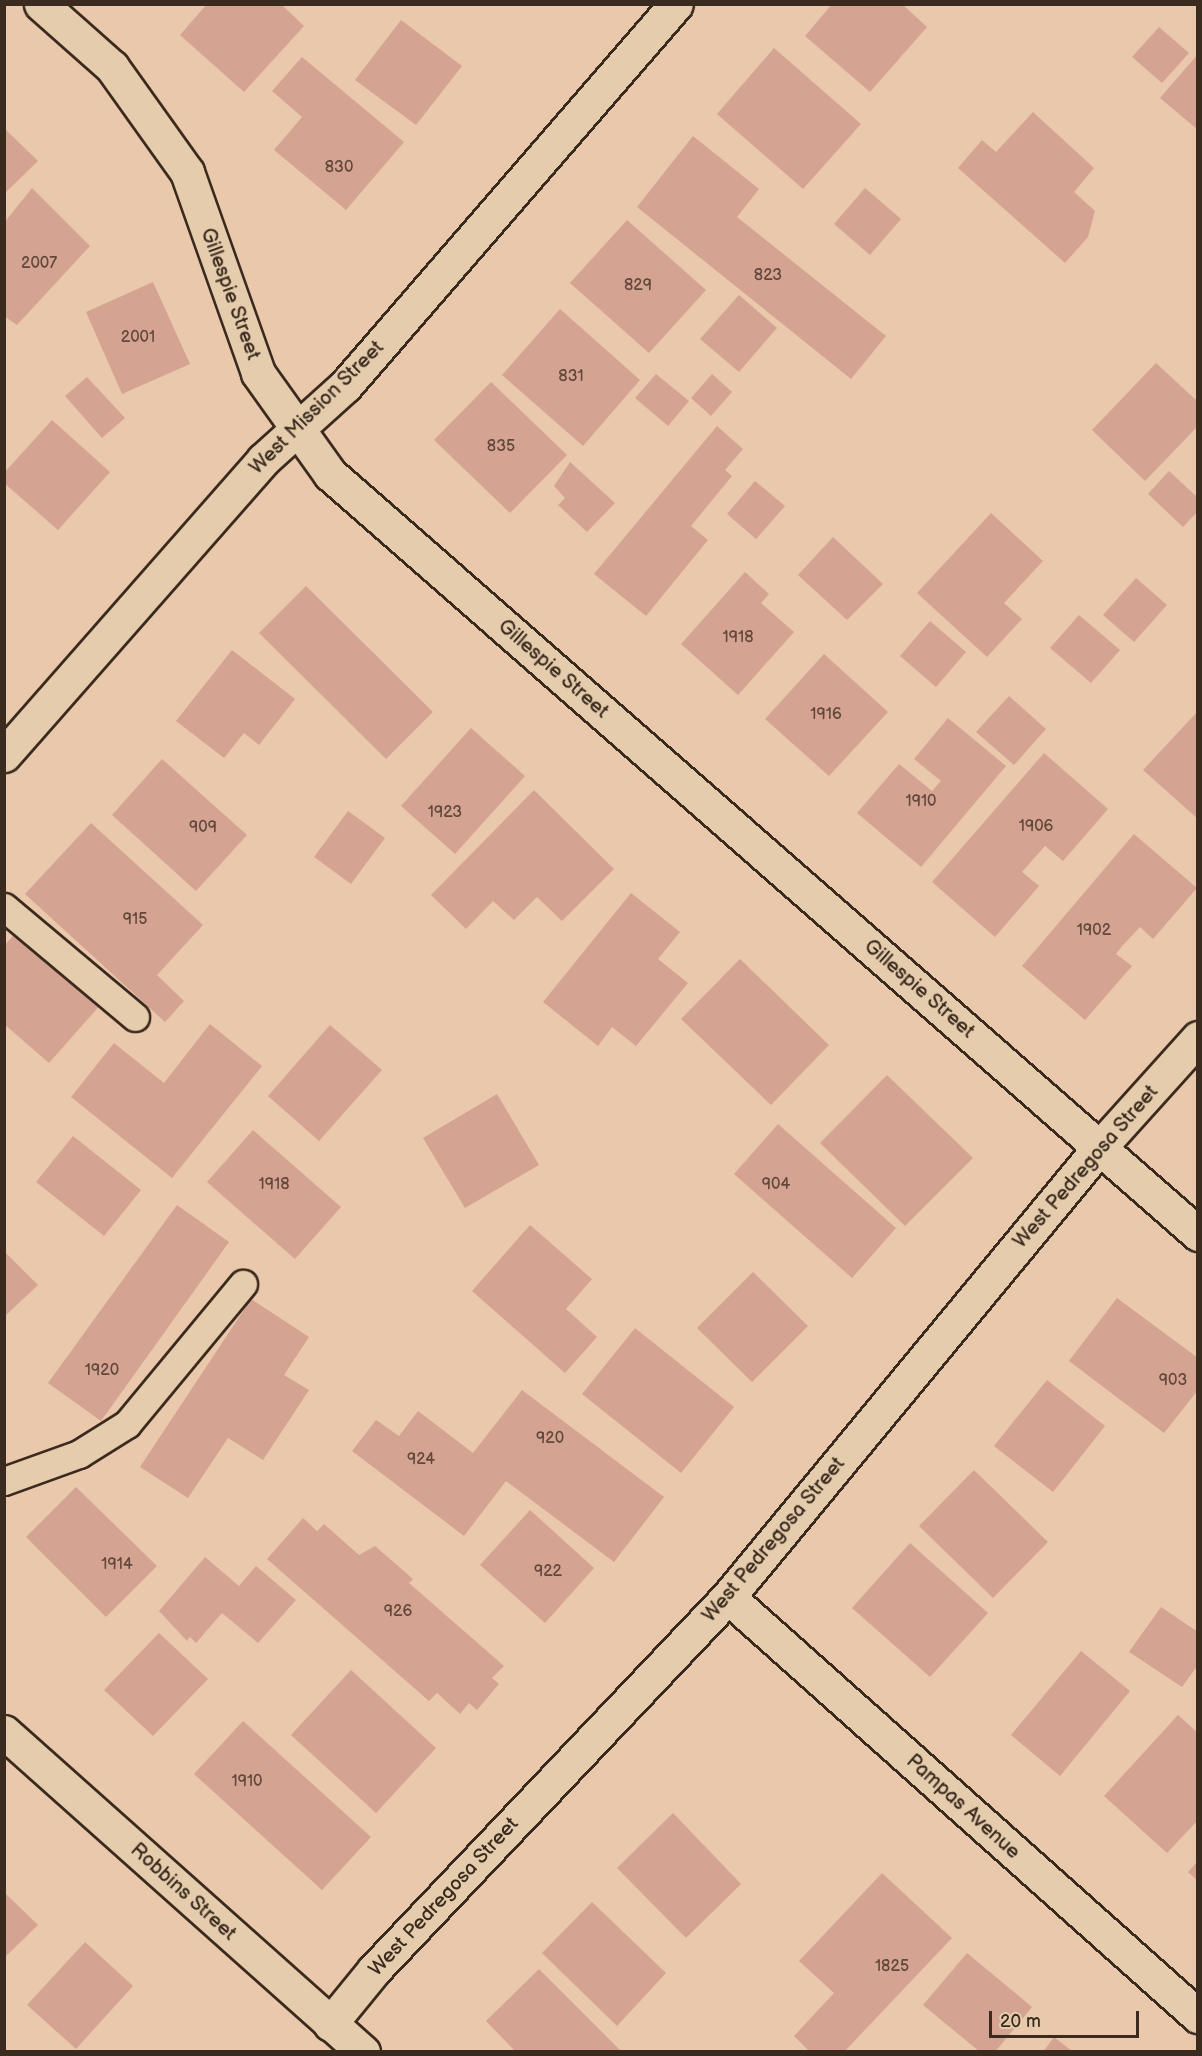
<!DOCTYPE html>
<html>
<head>
<meta charset="utf-8">
<style>
	body { margin:0 }
	#map { position:relative; width:1202px; height:2056px; overflow:hidden; background:#eac8ac; font-family:"Balsamiq Sans",sans-serif }
	div>[style] { position:absolute }
	[style*='--x'] { left:calc(var(--x)*1px); top:calc(var(--y)*1px); width:calc(var(--w)*1px); rotate:calc(var(--a)*1deg) }
	.building>* { inset:0; background:#d5a392 }
	.roads { filter:drop-shadow(2px 0 #3b2a1e) drop-shadow(-2px 0 #3b2a1e) drop-shadow(0 2px #3b2a1e) drop-shadow(0 -2px #3b2a1e) }
	.lane>* { height:27px; margin:-13.5px; padding:0 13.5px; transform-origin:13.5px; border-radius:13.5px; background:#e4ccac }
	.street>* { height:33px; margin:-16.5px; padding:0 16.5px; transform-origin:16.5px; border-radius:16.5px; background:#e4ccac }
	.secondary>* { height:33px; margin:-16.5px; padding:0 16.5px; transform-origin:16.5px; border-radius:16.5px; background:#e4ccac }
	span { translate:-50% -50%; white-space:nowrap; text-align:center; line-height:1.15; -webkit-text-stroke:5px #e4ccac; paint-order:stroke }
	.number-label { font-size:16px; color:#62483b }
	.number-label span { -webkit-text-stroke-width:0 }
	.street-label { font-size:20px; color:#3b2a1e }
	.frame { position:absolute; inset:0; border:6px solid #3b2a1e; pointer-events:none }
	.scale { position:absolute; left:989px; top:2011px; width:150px; height:27px; box-sizing:border-box; border:3px solid #3b2a1e; border-top:0; padding-left:8px; font-size:18px; line-height:21px; white-space:nowrap; color:#3b2a1e; -webkit-text-stroke:4px #e4ccac; paint-order:stroke }
</style>
</head>
<body>
<div id="map">
	<div class="building">
		<i style="clip-path:polygon(207px 4px,281px 4px,304px 26px,244px 92px,180px 35px)"></i>
		<i style="clip-path:polygon(832px 4px,902px 4px,927px 27px,870px 92px,805px 36px)"></i>
		<i style="clip-path:polygon(401px 20px,462px 66px,416px 125px,355px 80px)"></i>
		<i style="clip-path:polygon(1159px 27px,1189px 53px,1162px 83px,1132px 57px)"></i>
		<i style="clip-path:polygon(774px 48px,861px 124px,803px 189px,717px 114px)"></i>
		<i style="clip-path:polygon(1198px 54px,1198px 130px,1160px 98px)"></i>
		<i style="clip-path:polygon(302px 57px,404px 142px,346px 210px,274px 150px,302px 117px,272px 91px)"></i>
		<i style="clip-path:polygon(1033px 112px,1094px 168px,1074px 192px,1095px 211px,1088px 237px,1065px 263px,958px 168px,982px 140px,996px 152px)"></i>
		<i style="clip-path:polygon(4px 128px,38px 161px,4px 194px)"></i>
		<i style="clip-path:polygon(693px 136px,759px 189px,737px 217px,886px 336px,851px 379px,637px 207px)"></i>
		<i style="clip-path:polygon(32px 188px,90px 246px,17px 325px,4px 316px,4px 223px)"></i>
		<i style="clip-path:polygon(865px 188px,901px 219px,870px 255px,834px 224px)"></i>
		<i style="clip-path:polygon(627px 220px,706px 290px,649px 353px,570px 283px)"></i>
		<i style="clip-path:polygon(153px 282px,190px 364px,122px 394px,86px 312px)"></i>
		<i style="clip-path:polygon(739px 295px,777px 328px,739px 372px,700px 339px)"></i>
		<i style="clip-path:polygon(560px 309px,640px 380px,583px 446px,502px 375px)"></i>
		<i style="clip-path:polygon(1156px 363px,1198px 402px,1198px 426px,1145px 481px,1092px 430px)"></i>
		<i style="clip-path:polygon(656px 374px,689px 401px,668px 426px,635px 398px)"></i>
		<i style="clip-path:polygon(712px 374px,732px 392px,711px 416px,691px 398px)"></i>
		<i style="clip-path:polygon(87px 377px,125px 418px,102px 438px,65px 396px)"></i>
		<i style="clip-path:polygon(491px 382px,567px 455px,510px 513px,434px 440px)"></i>
		<i style="clip-path:polygon(52px 420px,110px 472px,58px 530px,4px 483px,4px 473px)"></i>
		<i style="clip-path:polygon(717px 426px,743px 449px,725px 470px,732px 476px,691px 526px,708px 540px,646px 616px,594px 574px)"></i>
		<i style="clip-path:polygon(570px 462px,615px 503px,587px 532px,558px 505px,565px 498px,554px 486px)"></i>
		<i style="clip-path:polygon(1169px 471px,1198px 498px,1198px 511px,1183px 527px,1148px 494px)"></i>
		<i style="clip-path:polygon(755px 481px,785px 506px,756px 539px,727px 514px)"></i>
		<i style="clip-path:polygon(991px 513px,1043px 561px,1004px 603px,1022px 619px,987px 657px,917px 593px)"></i>
		<i style="clip-path:polygon(833px 537px,883px 584px,847px 620px,798px 575px)"></i>
		<i style="clip-path:polygon(745px 572px,769px 594px,761px 603px,794px 632px,738px 695px,681px 644px)"></i>
		<i style="clip-path:polygon(1136px 578px,1167px 605px,1134px 642px,1103px 615px)"></i>
		<i style="clip-path:polygon(306px 586px,433px 712px,386px 759px,259px 633px)"></i>
		<i style="clip-path:polygon(1079px 615px,1120px 650px,1091px 683px,1050px 648px)"></i>
		<i style="clip-path:polygon(930px 621px,966px 652px,936px 687px,900px 656px)"></i>
		<i style="clip-path:polygon(232px 650px,295px 699px,259px 745px,244px 733px,224px 758px,176px 721px)"></i>
		<i style="clip-path:polygon(824px 654px,888px 712px,829px 776px,765px 719px)"></i>
		<i style="clip-path:polygon(1009px 696px,1046px 729px,1014px 765px,976px 732px)"></i>
		<i style="clip-path:polygon(1198px 711px,1198px 819px,1143px 770px)"></i>
		<i style="clip-path:polygon(948px 718px,1006px 766px,921px 867px,857px 813px,899px 764px,932px 791px,941px 781px,914px 759px)"></i>
		<i style="clip-path:polygon(471px 728px,525px 776px,455px 854px,401px 806px)"></i>
		<i style="clip-path:polygon(1044px 753px,1108px 809px,1063px 861px,1045px 846px,1022px 872px,1039px 886px,995px 937px,932px 882px)"></i>
		<i style="clip-path:polygon(162px 759px,247px 835px,196px 891px,112px 815px)"></i>
		<i style="clip-path:polygon(534px 790px,614px 869px,562px 921px,537px 897px,514px 920px,493px 901px,466px 929px,431px 895px)"></i>
		<i style="clip-path:polygon(348px 811px,385px 838px,351px 884px,314px 857px)"></i>
		<i style="clip-path:polygon(91px 823px,203px 925px,157px 975px,184px 1001px,165px 1022px,25px 894px)"></i>
		<i style="clip-path:polygon(1134px 834px,1197px 888px,1153px 939px,1140px 927px,1123px 945px,1116px 954px,1132px 966px,1085px 1020px,1022px 966px)"></i>
		<i style="clip-path:polygon(631px 893px,680px 932px,658px 959px,688px 983px,636px 1046px,612px 1027px,598px 1046px,543px 1002px)"></i>
		<i style="clip-path:polygon(18px 930px,102px 1003px,49px 1063px,4px 1024px,4px 946px)"></i>
		<i style="clip-path:polygon(740px 959px,829px 1045px,771px 1105px,681px 1019px)"></i>
		<i style="clip-path:polygon(210px 1024px,262px 1066px,172px 1178px,71px 1097px,114px 1043px,164px 1083px)"></i>
		<i style="clip-path:polygon(330px 1025px,382px 1070px,319px 1141px,268px 1096px)"></i>
		<i style="clip-path:polygon(887px 1075px,973px 1158px,905px 1226px,820px 1143px)"></i>
		<i style="clip-path:polygon(497px 1094px,539px 1165px,465px 1208px,423px 1138px)"></i>
		<i style="clip-path:polygon(778px 1124px,896px 1228px,852px 1278px,734px 1174px)"></i>
		<i style="clip-path:polygon(253px 1130px,341px 1207px,295px 1259px,207px 1182px)"></i>
		<i style="clip-path:polygon(73px 1136px,141px 1190px,104px 1236px,36px 1182px)"></i>
		<i style="clip-path:polygon(177px 1205px,229px 1242px,101px 1421px,48px 1383px)"></i>
		<i style="clip-path:polygon(530px 1225px,592px 1279px,566px 1309px,597px 1337px,565px 1373px,472px 1291px)"></i>
		<i style="clip-path:polygon(4px 1251px,38px 1285px,4px 1317px)"></i>
		<i style="clip-path:polygon(753px 1272px,808px 1326px,752px 1382px,697px 1328px)"></i>
		<i style="clip-path:polygon(1117px 1298px,1198px 1358px,1198px 1390px,1164px 1433px,1069px 1361px)"></i>
		<i style="clip-path:polygon(251px 1299px,309px 1337px,284px 1375px,309px 1390px,263px 1460px,228px 1438px,188px 1498px,140px 1467px)"></i>
		<i style="clip-path:polygon(635px 1328px,734px 1407px,681px 1473px,582px 1394px)"></i>
		<i style="clip-path:polygon(1047px 1380px,1105px 1426px,1053px 1492px,994px 1446px)"></i>
		<i style="clip-path:polygon(522px 1390px,664px 1497px,614px 1562px,506px 1481px,464px 1536px,352px 1451px,376px 1420px,399px 1436px,418px 1411px,473px 1453px)"></i>
		<i style="clip-path:polygon(974px 1470px,1048px 1542px,993px 1598px,919px 1526px)"></i>
		<i style="clip-path:polygon(76px 1487px,157px 1566px,106px 1617px,26px 1537px)"></i>
		<i style="clip-path:polygon(530px 1510px,594px 1568px,545px 1623px,480px 1565px)"></i>
		<i style="clip-path:polygon(303px 1518px,317px 1531px,324px 1524px,359px 1555px,375px 1546px,413px 1579px,409px 1583px,504px 1666px,492px 1678px,499px 1684px,477px 1710px,469px 1703px,460px 1714px,437px 1693px,429px 1701px,267px 1559px)"></i>
		<i style="clip-path:polygon(910px 1543px,988px 1613px,930px 1677px,852px 1608px)"></i>
		<i style="clip-path:polygon(205px 1557px,239px 1586px,256px 1566px,296px 1600px,258px 1643px,222px 1613px,196px 1643px,190px 1637px,187px 1641px,159px 1611px)"></i>
		<i style="clip-path:polygon(1161px 1607px,1198px 1632px,1198px 1665px,1182px 1687px,1129px 1652px)"></i>
		<i style="clip-path:polygon(159px 1633px,208px 1679px,153px 1736px,104px 1690px)"></i>
		<i style="clip-path:polygon(1081px 1651px,1130px 1691px,1060px 1776px,1011px 1735px)"></i>
		<i style="clip-path:polygon(351px 1670px,436px 1748px,376px 1813px,291px 1735px)"></i>
		<i style="clip-path:polygon(1178px 1715px,1198px 1733px,1198px 1820px,1167px 1853px,1104px 1796px)"></i>
		<i style="clip-path:polygon(243px 1721px,371px 1837px,322px 1890px,194px 1774px)"></i>
		<i style="clip-path:polygon(673px 1813px,741px 1884px,686px 1938px,617px 1868px)"></i>
		<i style="clip-path:polygon(1198px 1861px,1198px 1881px,1188px 1872px)"></i>
		<i style="clip-path:polygon(882px 1873px,952px 1938px,844px 2052px,810px 2052px,794px 2036px,834px 1993px,799px 1961px)"></i>
		<i style="clip-path:polygon(4px 1892px,38px 1925px,4px 1958px)"></i>
		<i style="clip-path:polygon(592px 1902px,666px 1973px,617px 2026px,542px 1953px)"></i>
		<i style="clip-path:polygon(85px 1942px,133px 1986px,76px 2049px,27px 2005px)"></i>
		<i style="clip-path:polygon(967px 1953px,1032px 2007px,995px 2052px,980px 2052px,923px 2005px)"></i>
		<i style="clip-path:polygon(539px 1969px,622px 2052px,516px 2052px,486px 2021px)"></i>
		<i style="clip-path:polygon(1054px 2037px,1073px 2052px,1043px 2052px)"></i>
	</div>
	<div class="roads">
		<div class="lane">
			<i style="--x:4;--y:907;--w:171;--a:40"></i>
			<i style="--x:4;--y:1481;--w:80;--a:-19.8"></i>
			<i style="--x:79;--y:1454;--w:57;--a:-32"></i>
			<i style="--x:127;--y:1424;--w:182;--a:-50.4"></i>
		</div>
		<div class="street">
			<i style="--x:41;--y:4;--w:95;--a:41.6"></i>
			<i style="--x:112;--y:67;--w:129;--a:54.5"></i>
			<i style="--x:187;--y:172;--w:213;--a:70.5"></i>
			<i style="--x:258;--y:373;--w:124;--a:54.5"></i>
			<i style="--x:330;--y:474;--w:1154;--a:41.2"></i>
			<i style="--x:728;--y:1597;--w:630;--a:41.72"></i>
			<i style="--x:4;--y:1732;--w:481;--a:41.7"></i>
			<i style="--x:330;--y:2024;--w:70;--a:-50.8"></i>
			<i style="--x:374;--y:1970;--w:514;--a:-46.5"></i>
			<i style="--x:728;--y:1597;--w:582;--a:-50.43"></i>
			<i style="--x:1099;--y:1148;--w:148;--a:-48"></i>
		</div>
		<div class="secondary">
			<i style="--x:4;--y:755;--w:393;--a:-48.7"></i>
			<i style="--x:263;--y:460;--w:110;--a:-42.1"></i>
			<i style="--x:345;--y:386;--w:505;--a:-49.09"></i>
		</div>
	</div>
	<div class="number-label">
		<span style="left:339px;top:168px">830</span>
		<span style="left:39px;top:264px">2007</span>
		<span style="left:768px;top:276px">823</span>
		<span style="left:638px;top:286px">829</span>
		<span style="left:138px;top:338px">2001</span>
		<span style="left:571px;top:377px">831</span>
		<span style="left:501px;top:447px">835</span>
		<span style="left:738px;top:638px">1918</span>
		<span style="left:826px;top:715px">1916</span>
		<span style="left:921px;top:802px">1910</span>
		<span style="left:445px;top:813px">1923</span>
		<span style="left:1036px;top:827px">1906</span>
		<span style="left:203px;top:828px">909</span>
		<span style="left:135px;top:920px">915</span>
		<span style="left:1094px;top:931px">1902</span>
		<span style="left:274px;top:1185px">1918</span>
		<span style="left:776px;top:1185px">904</span>
		<span style="left:102px;top:1371px">1920</span>
		<span style="left:1173px;top:1381px">903</span>
		<span style="left:550px;top:1439px">920</span>
		<span style="left:421px;top:1460px">924</span>
		<span style="left:117px;top:1565px">1914</span>
		<span style="left:548px;top:1572px">922</span>
		<span style="left:398px;top:1612px">926</span>
		<span style="left:247px;top:1782px">1910</span>
		<span style="left:892px;top:1967px">1825</span>
	</div>
	<div class="street-label">
		<span style="left:230px;top:294px;rotate:70deg">Gillespie Street</span>
		<span style="left:317px;top:408px;rotate:-45deg">West Mission Street</span>
		<span style="left:553px;top:669px;rotate:41deg">Gillespie Street</span>
		<span style="left:919px;top:989px;rotate:41deg">Gillespie Street</span>
		<span style="left:1086px;top:1167px;rotate:-49deg">West Pedregosa Street</span>
		<span style="left:774px;top:1540px;rotate:-50deg">West Pedregosa Street</span>
		<span style="left:963px;top:1807px;rotate:42deg">Pampas Avenue</span>
		<span style="left:183px;top:1892px;rotate:42deg">Robbins Street</span>
		<span style="left:444px;top:1897px;rotate:-47deg">West Pedregosa Street</span>
	</div>
	<div class="frame"></div>
	<div class="scale">20 m</div>
</div>
</body>
</html>
